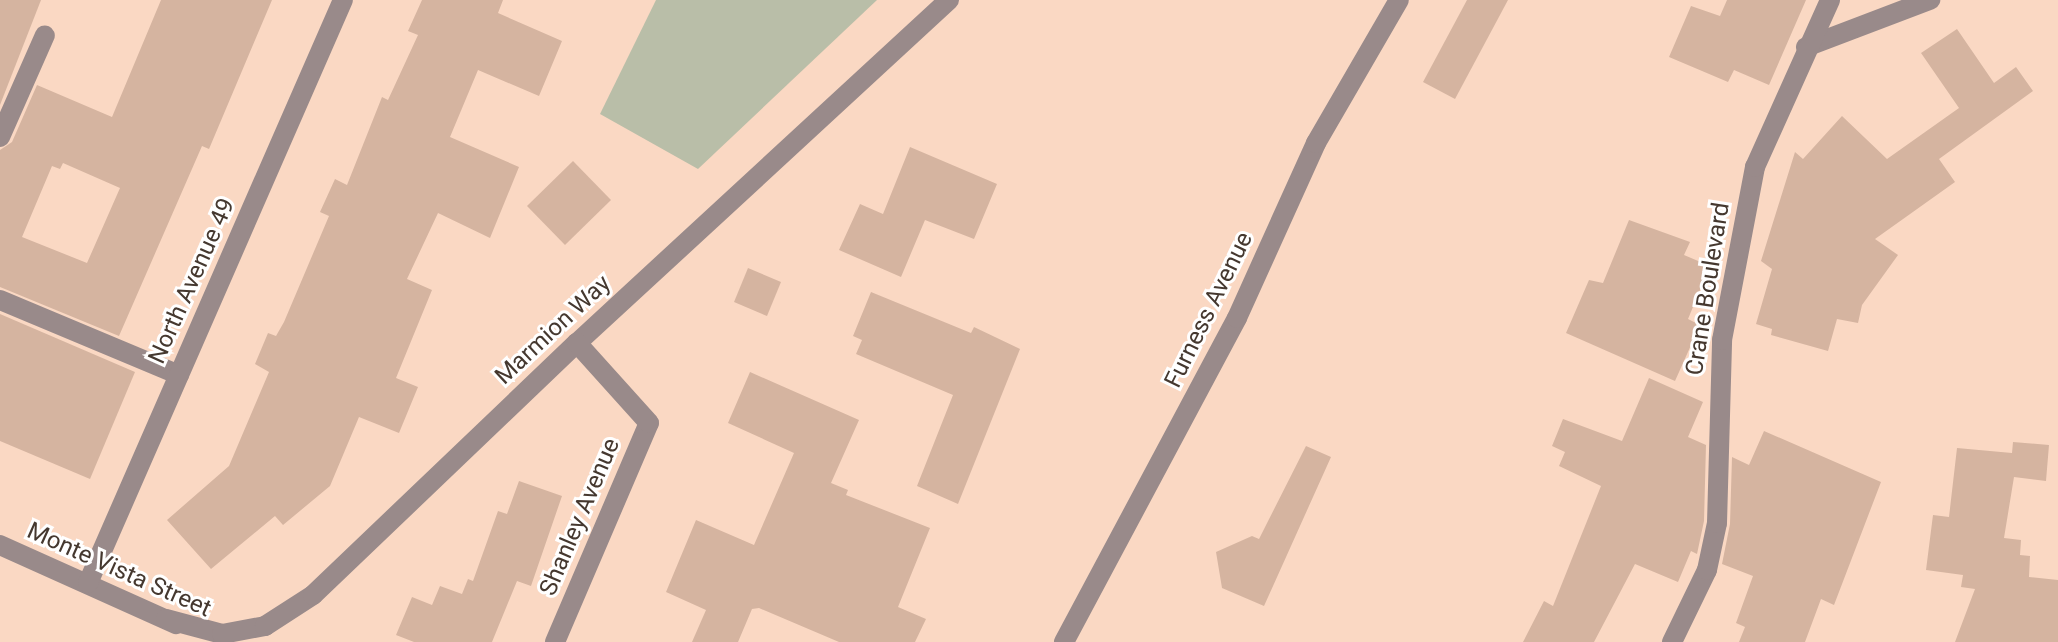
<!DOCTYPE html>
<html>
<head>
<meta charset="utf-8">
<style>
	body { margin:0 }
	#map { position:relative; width:2058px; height:642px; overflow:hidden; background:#fad8c3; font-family:Roboto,sans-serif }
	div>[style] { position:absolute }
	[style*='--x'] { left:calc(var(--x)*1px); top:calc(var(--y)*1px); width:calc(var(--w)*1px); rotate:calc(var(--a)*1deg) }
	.green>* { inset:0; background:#b9bea8 }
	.building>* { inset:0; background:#d5b4a0 }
	.minor>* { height:20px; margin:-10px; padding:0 10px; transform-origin:10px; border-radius:10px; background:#998a8a }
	span { translate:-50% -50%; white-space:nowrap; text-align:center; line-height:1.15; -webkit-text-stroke:6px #fff; paint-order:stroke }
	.street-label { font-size:24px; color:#45382f }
</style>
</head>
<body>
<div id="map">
	<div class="green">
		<i style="clip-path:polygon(656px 0,877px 0,698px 169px,600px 114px)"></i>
	</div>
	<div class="building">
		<i style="clip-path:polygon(0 0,41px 0,0 105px)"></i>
		<i style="clip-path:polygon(evenodd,161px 0,272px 0,209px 149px,202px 146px,119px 336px,0 287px,0 150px,12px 142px,37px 85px,112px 117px,161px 0,63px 163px,120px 188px,87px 263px,22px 237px,52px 166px,60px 169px,63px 163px)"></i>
		<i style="clip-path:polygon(422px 0,503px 0,498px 13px,562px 41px,539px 96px,478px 70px,450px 137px,519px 167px,490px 238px,438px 213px,407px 279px,432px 290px,396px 378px,418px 387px,399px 433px,359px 417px,330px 486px,283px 525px,275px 516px,211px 569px,167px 520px,229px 466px,269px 372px,255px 364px,268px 333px,276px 336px,284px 322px,329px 216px,320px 212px,335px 179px,347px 185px,382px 97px,388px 100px,418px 35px,408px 31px)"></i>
		<i style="clip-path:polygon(1467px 0,1508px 0,1455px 99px,1423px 82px)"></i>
		<i style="clip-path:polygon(1727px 0,1806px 0,1769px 85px,1734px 70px,1728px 82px,1669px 57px,1691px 6px,1720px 16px)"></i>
		<i style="clip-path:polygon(1957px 29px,1994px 83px,2016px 67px,2033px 91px,1939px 159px,1955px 182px,1875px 239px,1898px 255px,1862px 305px,1858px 323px,1837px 319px,1828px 351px,1771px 335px,1772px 329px,1756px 324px,1772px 269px,1761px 261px,1795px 152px,1803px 159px,1842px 116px,1887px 159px,1959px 108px,1921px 53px)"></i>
		<i style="clip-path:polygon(910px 147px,997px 184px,974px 239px,925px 220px,901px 277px,839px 250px,860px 204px,883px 214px)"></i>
		<i style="clip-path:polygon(573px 161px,611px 200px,565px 245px,527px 206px)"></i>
		<i style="clip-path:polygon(1629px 220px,1690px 242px,1684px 255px,1710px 266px,1688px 319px,1700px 325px,1675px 381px,1566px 333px,1589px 280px,1603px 283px)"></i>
		<i style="clip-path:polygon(748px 268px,781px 282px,767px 316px,734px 302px)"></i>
		<i style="clip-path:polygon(871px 292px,971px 333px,974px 327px,1020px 349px,958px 504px,917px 486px,953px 395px,856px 354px,862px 340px,853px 336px)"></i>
		<i style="clip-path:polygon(0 314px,135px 372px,90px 479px,0 441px)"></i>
		<i style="clip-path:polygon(750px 372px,859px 420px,831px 483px,848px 490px,846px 495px,930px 528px,898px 607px,926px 619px,915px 642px,839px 642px,759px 608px,752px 609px,738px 642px,692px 642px,706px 610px,666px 592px,696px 520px,754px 545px,794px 453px,728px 423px)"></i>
		<i style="clip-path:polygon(1649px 378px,1703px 402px,1688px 437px,1706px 445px,1704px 521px,1697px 554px,1691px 551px,1678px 582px,1635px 564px,1594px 642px,1523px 642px,1544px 601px,1553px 606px,1601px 486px,1559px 466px,1565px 452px,1552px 446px,1563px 419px,1622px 441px)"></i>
		<i style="clip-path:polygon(1764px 431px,1881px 482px,1834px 605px,1821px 599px,1805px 642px,1739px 642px,1745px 627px,1736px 623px,1753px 576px,1722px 564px,1730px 524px,1732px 457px,1749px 465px)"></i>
		<i style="clip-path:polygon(2013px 442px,2049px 445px,2046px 481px,2014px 477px,2004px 538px,2021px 540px,2020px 555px,2030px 556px,2029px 577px,2058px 580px,2058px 642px,1955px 642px,1975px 589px,1961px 587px,1963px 575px,1926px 570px,1933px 515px,1949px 517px,1957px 448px,2012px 453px)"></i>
		<i style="clip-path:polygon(1306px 446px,1331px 457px,1264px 606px,1222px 588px,1216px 552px,1252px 536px,1259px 539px)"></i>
		<i style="clip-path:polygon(519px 481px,562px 496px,531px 586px,517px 581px,492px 642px,414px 642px,396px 635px,412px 597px,432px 605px,440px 586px,462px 594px,468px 579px,473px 581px,498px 511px,507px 514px)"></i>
	</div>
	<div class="minor">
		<i style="--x:1806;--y:47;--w:133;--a:-20.8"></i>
		<i style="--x:0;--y:137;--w:111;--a:-66.2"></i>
		<i style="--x:0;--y:300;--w:194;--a:22.7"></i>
		<i style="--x:0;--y:545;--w:193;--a:24.2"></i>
		<i style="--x:88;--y:583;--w:636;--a:-66.38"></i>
		<i style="--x:166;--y:619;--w:58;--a:15"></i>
		<i style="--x:222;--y:634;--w:44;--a:-10.5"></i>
		<i style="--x:265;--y:626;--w:57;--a:-32.9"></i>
		<i style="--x:313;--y:595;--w:365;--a:-43.7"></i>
		<i style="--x:577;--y:343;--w:506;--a:-42.68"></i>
		<i style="--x:555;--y:642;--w:238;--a:-66.8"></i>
		<i style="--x:649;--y:423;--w:108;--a:-132"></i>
		<i style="--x:1064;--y:642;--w:367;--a:-61.9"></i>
		<i style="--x:1237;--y:318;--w:192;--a:-65.7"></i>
		<i style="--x:1316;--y:143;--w:165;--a:-59.9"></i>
		<i style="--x:1672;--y:642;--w:80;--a:-64.1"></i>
		<i style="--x:1707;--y:570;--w:48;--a:-78"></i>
		<i style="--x:1717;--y:523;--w:183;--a:-88.4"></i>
		<i style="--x:1722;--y:340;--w:176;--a:-79.2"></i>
		<i style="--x:1755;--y:167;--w:183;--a:-65.8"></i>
	</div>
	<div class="street-label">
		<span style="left:192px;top:281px;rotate:-66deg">North Avenue 49</span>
		<span style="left:1708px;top:289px;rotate:-81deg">Crane Boulevard</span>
		<span style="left:1209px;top:310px;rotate:-64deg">Furness Avenue</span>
		<span style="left:553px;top:330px;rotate:-43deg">Marmion Way</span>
		<span style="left:580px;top:517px;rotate:-67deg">Shanley Avenue</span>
		<span style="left:119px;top:570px;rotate:24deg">Monte Vista Street</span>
	</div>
</div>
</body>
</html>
